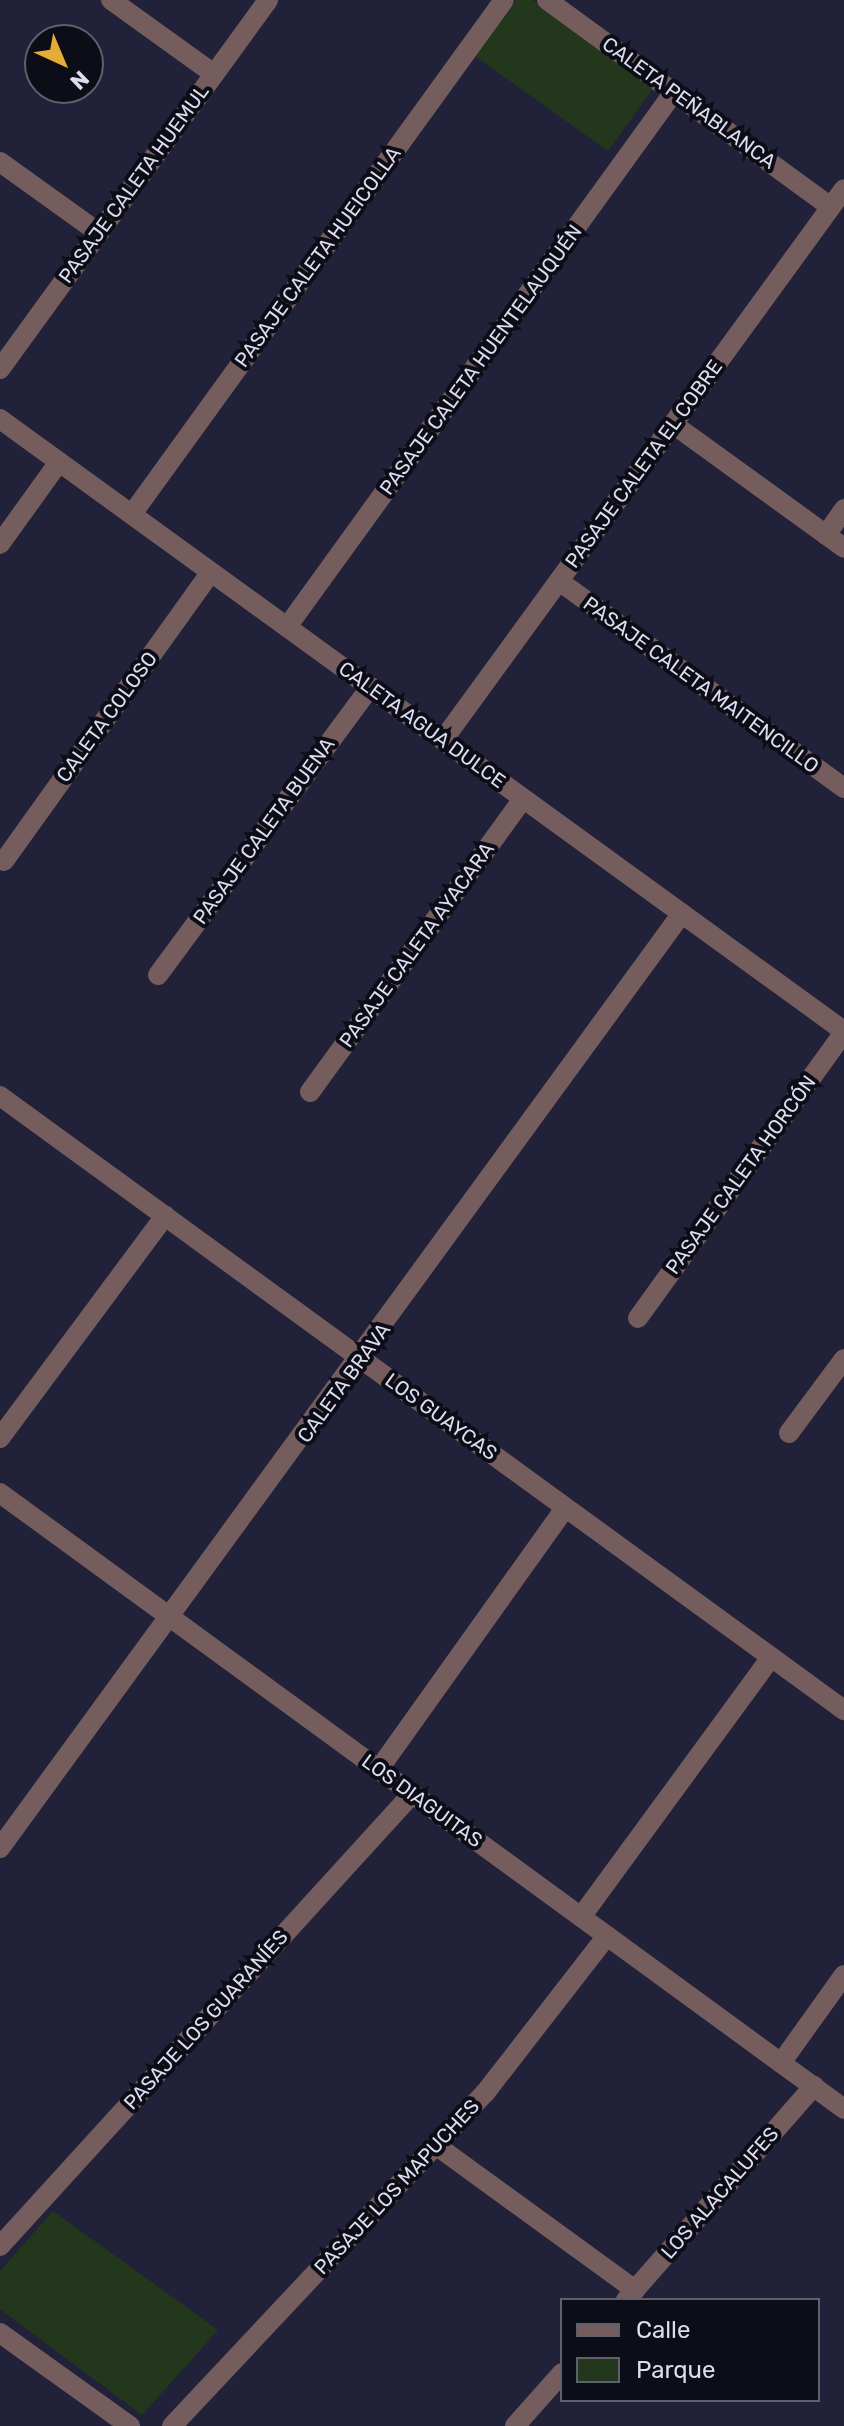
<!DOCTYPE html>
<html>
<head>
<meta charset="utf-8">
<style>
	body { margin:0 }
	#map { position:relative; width:844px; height:2426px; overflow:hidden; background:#212239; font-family:Rubik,sans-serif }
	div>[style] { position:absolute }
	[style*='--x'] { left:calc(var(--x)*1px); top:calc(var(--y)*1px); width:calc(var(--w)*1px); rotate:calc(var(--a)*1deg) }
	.green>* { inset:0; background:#23371c }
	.minor>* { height:20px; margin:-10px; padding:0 10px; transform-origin:10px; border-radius:10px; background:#755c5d }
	span { translate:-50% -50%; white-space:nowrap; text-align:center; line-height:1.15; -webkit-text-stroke:8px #0c0d17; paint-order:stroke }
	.street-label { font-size:20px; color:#dcdded }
	.legend { position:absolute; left:560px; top:2298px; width:260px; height:104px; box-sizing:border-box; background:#0c0d17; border:2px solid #5f606d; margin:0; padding:10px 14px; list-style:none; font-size:24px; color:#dcdded }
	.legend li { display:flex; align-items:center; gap:16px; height:40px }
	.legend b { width:40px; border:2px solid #5f606d }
	.north { position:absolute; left:24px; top:24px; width:80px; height:80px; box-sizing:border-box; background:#0c0d17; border:2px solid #5f606d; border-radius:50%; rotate:136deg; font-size:22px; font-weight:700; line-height:32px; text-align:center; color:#dcdded }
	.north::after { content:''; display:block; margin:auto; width:28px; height:36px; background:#e5ad35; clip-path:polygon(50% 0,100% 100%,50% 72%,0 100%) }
</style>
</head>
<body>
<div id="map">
	<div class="green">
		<i style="clip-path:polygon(516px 0,533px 0,654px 87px,608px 151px,475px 56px)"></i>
		<i style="clip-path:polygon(53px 2211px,218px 2330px,142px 2415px,0 2309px,0 2271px)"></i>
	</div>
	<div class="minor">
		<i style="--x:111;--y:0;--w:127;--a:35.7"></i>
		<i style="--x:547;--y:0;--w:351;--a:36.1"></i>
		<i style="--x:0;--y:162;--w:122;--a:35.6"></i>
		<i style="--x:0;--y:369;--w:456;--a:-54"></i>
		<i style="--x:0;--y:419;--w:1043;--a:35.95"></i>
		<i style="--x:673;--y:424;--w:211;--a:35.9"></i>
		<i style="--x:132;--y:514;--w:634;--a:-54.11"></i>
		<i style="--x:826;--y:535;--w:32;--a:-55"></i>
		<i style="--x:0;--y:544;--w:101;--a:-54.3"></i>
		<i style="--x:559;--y:581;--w:352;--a:36"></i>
		<i style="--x:287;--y:627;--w:660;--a:-54.12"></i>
		<i style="--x:443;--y:740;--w:681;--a:-53.95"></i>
		<i style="--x:4;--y:861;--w:355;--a:-54.4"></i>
		<i style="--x:158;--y:975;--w:358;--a:-53.6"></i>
		<i style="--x:310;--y:1092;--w:362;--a:-54"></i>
		<i style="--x:0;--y:1096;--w:1044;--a:36.04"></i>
		<i style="--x:638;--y:1318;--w:352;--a:-54.2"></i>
		<i style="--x:789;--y:1433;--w:92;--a:-53.4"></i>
		<i style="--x:0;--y:1438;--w:277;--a:-53.4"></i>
		<i style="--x:0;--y:1493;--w:1045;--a:36.12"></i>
		<i style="--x:379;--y:1769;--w:320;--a:-54.5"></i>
		<i style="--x:0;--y:1848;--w:1157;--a:-53.89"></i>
		<i style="--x:581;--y:1917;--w:322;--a:-53.8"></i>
		<i style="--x:781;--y:2063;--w:108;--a:-54.4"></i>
		<i style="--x:437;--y:2146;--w:245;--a:36"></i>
		<i style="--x:0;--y:2246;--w:612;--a:-47.65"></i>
		<i style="--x:626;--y:2300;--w:285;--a:-48.7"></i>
		<i style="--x:0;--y:2333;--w:160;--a:35.6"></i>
		<i style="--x:172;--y:2426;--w:457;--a:-46.8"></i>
		<i style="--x:485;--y:2093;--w:199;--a:-52.2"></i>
		<i style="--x:515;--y:2426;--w:71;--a:-48.4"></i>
	</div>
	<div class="street-label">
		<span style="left:689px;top:103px;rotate:36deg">CALETA PEÑABLANCA</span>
		<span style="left:134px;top:184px;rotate:-54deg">PASAJE CALETA HUEMUL</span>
		<span style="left:318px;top:257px;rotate:-54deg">PASAJE CALETA HUEICOLLA</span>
		<span style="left:481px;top:360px;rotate:-54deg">PASAJE CALETA HUENTELAUQUÉN</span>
		<span style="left:644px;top:464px;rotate:-54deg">PASAJE CALETA EL COBRE</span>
		<span style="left:701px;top:685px;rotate:36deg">PASAJE CALETA MAITENCILLO</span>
		<span style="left:107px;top:717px;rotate:-54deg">CALETA COLOSO</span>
		<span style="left:422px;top:725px;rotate:36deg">CALETA AGUA DULCE</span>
		<span style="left:264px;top:831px;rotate:-54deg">PASAJE CALETA BUENA</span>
		<span style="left:417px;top:945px;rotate:-54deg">PASAJE CALETA AYACARA</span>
		<span style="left:741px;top:1175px;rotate:-54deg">PASAJE CALETA HORCÓN</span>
		<span style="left:344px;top:1383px;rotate:-54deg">CALETA BRAVA</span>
		<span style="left:441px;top:1417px;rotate:36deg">LOS GUAYCAS</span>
		<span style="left:422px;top:1801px;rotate:36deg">LOS DIAGUITAS</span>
		<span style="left:206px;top:2020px;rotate:-48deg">PASAJE LOS GUARANÍES</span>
		<span style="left:397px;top:2187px;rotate:-47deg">PASAJE LOS MAPUCHES</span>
		<span style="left:720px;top:2193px;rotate:-49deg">LOS ALACALUFES</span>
	</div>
	<ul class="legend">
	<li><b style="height:10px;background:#755c5d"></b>Calle</li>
	<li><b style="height:22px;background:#23371c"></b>Parque</li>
	</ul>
	<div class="north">N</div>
</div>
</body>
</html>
